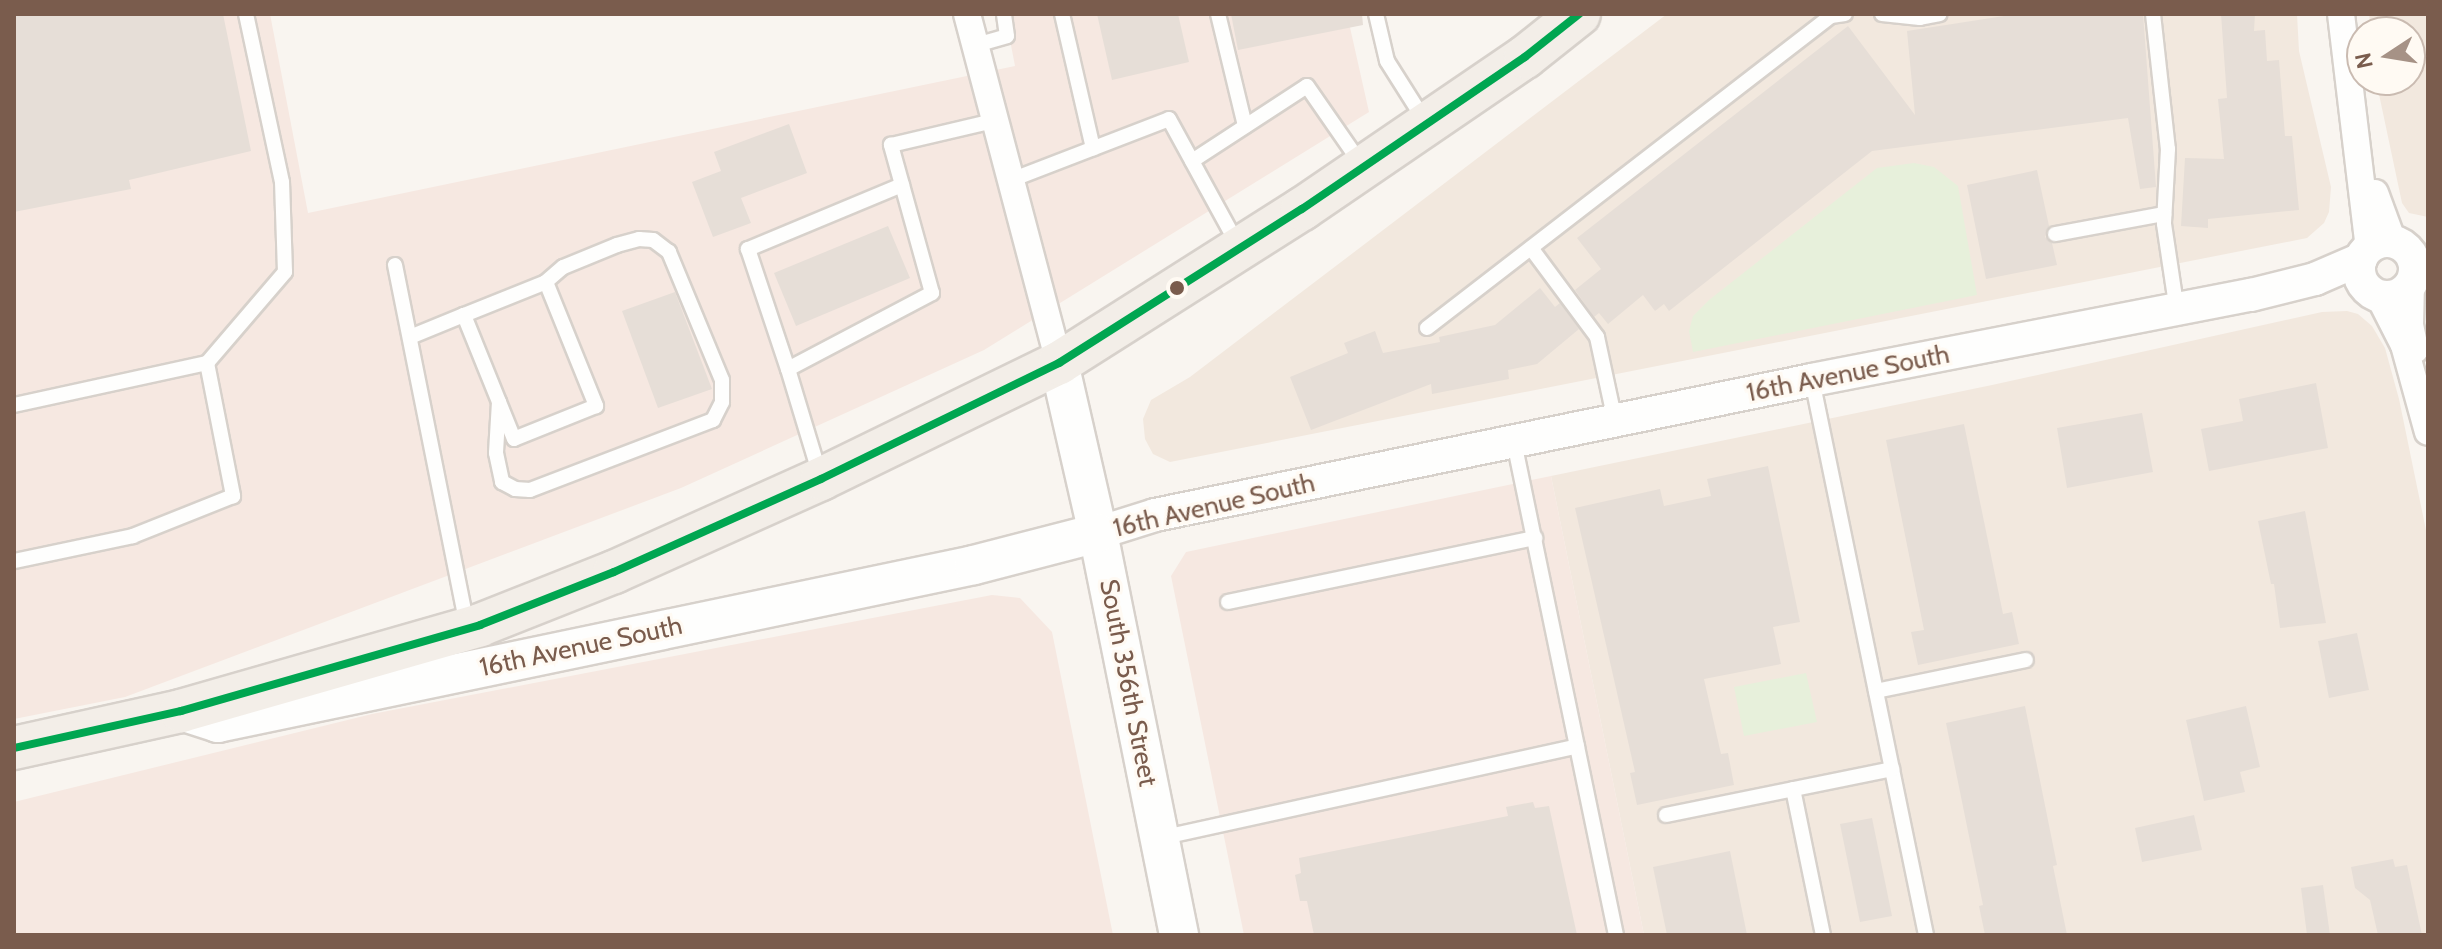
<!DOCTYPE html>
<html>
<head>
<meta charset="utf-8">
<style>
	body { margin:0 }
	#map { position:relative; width:2442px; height:949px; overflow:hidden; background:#f9f5f0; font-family:Cabin,sans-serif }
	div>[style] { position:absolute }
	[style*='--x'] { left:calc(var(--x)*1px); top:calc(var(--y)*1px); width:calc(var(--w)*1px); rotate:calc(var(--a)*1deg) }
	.residential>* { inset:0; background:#f2e8de }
	.commercial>* { inset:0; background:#f6e8e1 }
	.green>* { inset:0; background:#e7f0db }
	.building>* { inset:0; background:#e6ded7 }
	.roads { filter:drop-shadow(2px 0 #d7d1cb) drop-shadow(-2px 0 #d7d1cb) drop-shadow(0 2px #d7d1cb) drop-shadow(0 -2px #d7d1cb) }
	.service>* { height:14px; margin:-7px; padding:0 7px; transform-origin:7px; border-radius:7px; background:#fefefd }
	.minor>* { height:26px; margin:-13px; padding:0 13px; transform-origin:13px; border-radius:13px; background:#fefefd }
	.tertiary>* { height:32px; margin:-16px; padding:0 16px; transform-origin:16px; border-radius:16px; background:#fefefd }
	.tertiary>.ring { margin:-16px; padding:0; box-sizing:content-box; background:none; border:32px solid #fefefd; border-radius:50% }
	.secondary>* { height:38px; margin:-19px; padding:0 19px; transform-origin:19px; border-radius:19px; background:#fefefd }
	.primary>* { height:42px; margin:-21px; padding:0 21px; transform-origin:21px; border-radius:21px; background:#f3eee8 }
	.bus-1>* { height:8px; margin:-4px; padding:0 4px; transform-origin:4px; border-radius:4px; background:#00a651 }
	.dots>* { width:22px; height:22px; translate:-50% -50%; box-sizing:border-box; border:4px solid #fffaf3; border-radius:50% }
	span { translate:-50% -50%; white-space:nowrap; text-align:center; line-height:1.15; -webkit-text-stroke:6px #fffaf3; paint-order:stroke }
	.street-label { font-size:26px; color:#7a5c4d }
	.frame { position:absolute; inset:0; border:16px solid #7a5c4d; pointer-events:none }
	.north { position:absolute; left:2346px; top:16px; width:80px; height:80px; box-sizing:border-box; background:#fffaf3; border:2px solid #cabbb1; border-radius:50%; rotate:258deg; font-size:22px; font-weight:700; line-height:32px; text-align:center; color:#7a5c4d }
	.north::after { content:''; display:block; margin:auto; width:28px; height:36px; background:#a69286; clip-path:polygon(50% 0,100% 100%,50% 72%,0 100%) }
</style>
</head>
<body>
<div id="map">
	<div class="residential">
		<i style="clip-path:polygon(1667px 14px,2297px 14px,2299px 51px,2331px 187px,2329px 212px,2324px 223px,2307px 238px,1170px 462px,1153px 454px,1145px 439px,1143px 419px,1151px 400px,1190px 377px)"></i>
		<i style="clip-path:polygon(2369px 14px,2428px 14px,2428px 217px,2409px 213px,2402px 203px,2376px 80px,2410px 80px,2410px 32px,2371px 32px)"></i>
		<i style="clip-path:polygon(2347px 311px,2358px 314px,2372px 326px,2385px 348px,2399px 399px,2428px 540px,2428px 935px,1644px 935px,1551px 476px,1992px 385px,2322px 312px)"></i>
	</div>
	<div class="commercial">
		<i style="clip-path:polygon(14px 14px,270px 14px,308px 213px,1015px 66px,1005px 14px,1347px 14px,1369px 112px,984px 350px,681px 488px,125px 697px,14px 719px)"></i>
		<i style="clip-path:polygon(1551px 476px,1644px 935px,1244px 935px,1171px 576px,1186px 552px)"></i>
		<i style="clip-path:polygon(992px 595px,1020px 598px,1052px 632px,1113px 935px,14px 935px,14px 802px,372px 714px)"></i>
	</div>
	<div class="green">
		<i style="clip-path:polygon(1914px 163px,1934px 167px,1958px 186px,1977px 295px,1693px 352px,1689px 331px,1693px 316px,1709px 300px,1877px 168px)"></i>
		<i style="clip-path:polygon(1806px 673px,1817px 722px,1744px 736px,1734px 687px)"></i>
	</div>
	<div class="building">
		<i style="clip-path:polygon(14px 14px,223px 14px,251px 151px,129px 180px,131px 189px,14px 212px)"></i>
		<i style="clip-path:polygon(1097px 14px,1178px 14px,1189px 62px,1112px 80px)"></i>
		<i style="clip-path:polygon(1231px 14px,1362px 14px,1363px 25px,1238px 50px)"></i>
		<i style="clip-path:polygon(2017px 14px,2143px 14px,2156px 187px,2140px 189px,2128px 118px,1872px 151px,1669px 311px,1664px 304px,1655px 311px,1643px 295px,1608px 324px,1599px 313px,1594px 317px,1575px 290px,1601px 269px,1577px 238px,1848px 26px,1915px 115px,1907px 31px)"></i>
		<i style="clip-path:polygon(2221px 14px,2255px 14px,2254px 31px,2265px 30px,2267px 61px,2279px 60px,2285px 136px,2292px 136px,2299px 210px,2208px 219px,2208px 228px,2181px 226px,2185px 158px,2224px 159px,2218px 99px,2227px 98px)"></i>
		<i style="clip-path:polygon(789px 124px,807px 173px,741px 198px,751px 223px,713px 237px,692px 182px,721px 171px,714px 152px)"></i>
		<i style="clip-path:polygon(2037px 170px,2049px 226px,2045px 237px,2052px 243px,2057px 265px,1986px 279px,1967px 185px)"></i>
		<i style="clip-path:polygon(888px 226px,910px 278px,796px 326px,774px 273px)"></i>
		<i style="clip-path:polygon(1540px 288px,1555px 307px,1560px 303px,1579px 329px,1537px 364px,1508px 370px,1509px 379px,1432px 394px,1431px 384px,1311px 430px,1290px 377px,1348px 353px,1344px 343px,1375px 331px,1383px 353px,1440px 342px,1439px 337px,1495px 325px)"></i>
		<i style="clip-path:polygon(675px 292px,712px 389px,658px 408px,622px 311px)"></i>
		<i style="clip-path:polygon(2316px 383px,2328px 448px,2209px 471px,2201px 429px,2243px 421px,2239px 399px)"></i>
		<i style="clip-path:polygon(2142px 413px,2153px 472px,2067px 488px,2057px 428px)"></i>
		<i style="clip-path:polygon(1964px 424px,2003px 614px,2012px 612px,2019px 644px,1918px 665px,1911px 632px,1924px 630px,1886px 440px)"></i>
		<i style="clip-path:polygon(1768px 466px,1800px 622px,1773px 627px,1781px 664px,1704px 679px,1721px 754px,1728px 753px,1734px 785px,1637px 805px,1630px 773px,1635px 772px,1575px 508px,1660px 489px,1664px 506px,1711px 496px,1707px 479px)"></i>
		<i style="clip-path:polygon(2305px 511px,2326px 623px,2280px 628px,2274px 584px,2271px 584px,2258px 521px)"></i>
		<i style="clip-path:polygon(2357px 633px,2369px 690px,2329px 698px,2318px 641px)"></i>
		<i style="clip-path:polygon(2025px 706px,2057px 865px,2053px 866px,2067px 935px,1985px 935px,1979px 906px,1983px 905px,1946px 723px)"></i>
		<i style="clip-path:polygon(2246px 706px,2260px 767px,2240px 772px,2245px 792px,2204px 801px,2186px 720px)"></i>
		<i style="clip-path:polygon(1533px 802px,1535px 808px,1549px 806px,1577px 935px,1314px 935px,1307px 901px,1300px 901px,1295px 875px,1301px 873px,1299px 858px,1508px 816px,1506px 807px)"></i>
		<i style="clip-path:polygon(2194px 815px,2202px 850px,2142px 862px,2135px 828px)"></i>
		<i style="clip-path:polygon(1872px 818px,1892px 916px,1860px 922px,1840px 824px)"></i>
		<i style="clip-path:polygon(1730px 851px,1747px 935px,1667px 935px,1653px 867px)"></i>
		<i style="clip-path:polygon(2393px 859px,2395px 867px,2407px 865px,2422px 935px,2378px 935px,2370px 900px,2355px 888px,2351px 867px)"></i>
		<i style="clip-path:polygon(2323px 885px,2330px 935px,2307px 935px,2301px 888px)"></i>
	</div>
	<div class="roads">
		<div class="service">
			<i style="--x:1062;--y:14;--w:138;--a:77"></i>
			<i style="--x:1218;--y:14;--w:115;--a:76.4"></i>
			<i style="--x:1376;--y:14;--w:48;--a:76.8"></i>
			<i style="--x:1387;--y:61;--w:71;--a:57.7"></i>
			<i style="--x:1882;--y:14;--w:38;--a:6"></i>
			<i style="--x:1920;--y:18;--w:20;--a:-11"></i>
			<i style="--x:2153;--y:14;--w:136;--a:83.7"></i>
			<i style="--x:2168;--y:149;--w:75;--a:93.1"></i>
			<i style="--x:2164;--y:224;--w:88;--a:81.5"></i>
			<i style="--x:976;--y:45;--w:32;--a:-16"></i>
			<i style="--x:1007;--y:36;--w:22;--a:-98"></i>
			<i style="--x:1192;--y:161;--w:137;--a:-33.1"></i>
			<i style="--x:1307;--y:86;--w:95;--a:55.3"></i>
			<i style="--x:1011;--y:180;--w:169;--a:-21.1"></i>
			<i style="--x:1169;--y:119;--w:144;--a:61.3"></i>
			<i style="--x:902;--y:185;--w:167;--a:157.4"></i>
			<i style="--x:748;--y:249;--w:126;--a:71.6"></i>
			<i style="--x:788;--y:369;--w:163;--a:-27.8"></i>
			<i style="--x:932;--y:293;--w:154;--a:-105.5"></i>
			<i style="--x:891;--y:145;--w:110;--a:-13.2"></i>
			<i style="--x:2055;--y:234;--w:111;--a:-10.4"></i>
			<i style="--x:1531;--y:248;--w:111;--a:53.4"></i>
			<i style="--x:1597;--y:337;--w:86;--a:77.9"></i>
			<i style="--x:395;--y:265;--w:366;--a:78.7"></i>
			<i style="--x:1427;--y:328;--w:510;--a:-37.68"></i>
			<i style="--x:1831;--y:16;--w:14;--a:-8"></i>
			<i style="--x:410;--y:337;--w:58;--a:-22.2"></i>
			<i style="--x:464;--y:315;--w:88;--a:-21.9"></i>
			<i style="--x:546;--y:282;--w:134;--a:68"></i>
			<i style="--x:596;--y:406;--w:88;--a:158.1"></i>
			<i style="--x:514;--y:439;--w:134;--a:-112"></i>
			<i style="--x:207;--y:363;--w:120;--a:-49.4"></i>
			<i style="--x:285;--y:272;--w:90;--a:-91.9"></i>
			<i style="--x:282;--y:182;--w:172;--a:-102.1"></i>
			<i style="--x:788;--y:369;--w:111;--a:73.2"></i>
			<i style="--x:1812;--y:380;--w:567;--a:78.39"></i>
			<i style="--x:499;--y:402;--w:51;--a:93.4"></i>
			<i style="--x:496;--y:453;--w:30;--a:78"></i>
			<i style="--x:502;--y:482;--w:15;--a:28"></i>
			<i style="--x:515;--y:489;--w:15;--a:4"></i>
			<i style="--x:530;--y:490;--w:196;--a:-20.9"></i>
			<i style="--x:713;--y:420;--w:20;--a:-63"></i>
			<i style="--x:722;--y:402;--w:22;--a:-90"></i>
			<i style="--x:722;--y:380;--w:139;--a:-112.5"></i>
			<i style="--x:669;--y:252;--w:20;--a:-143"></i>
			<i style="--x:653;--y:240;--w:14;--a:-176"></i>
			<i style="--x:639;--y:239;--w:23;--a:165"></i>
			<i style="--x:617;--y:245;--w:58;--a:157.8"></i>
			<i style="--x:563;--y:267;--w:23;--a:139"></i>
			<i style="--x:14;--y:405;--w:198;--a:-12.3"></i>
			<i style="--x:207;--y:363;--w:136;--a:78.9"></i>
			<i style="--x:233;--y:496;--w:108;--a:158.2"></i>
			<i style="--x:133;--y:536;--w:122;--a:168.1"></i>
			<i style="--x:1514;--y:442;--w:503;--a:78.31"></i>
			<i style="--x:1228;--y:602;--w:314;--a:-11.8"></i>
			<i style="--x:1876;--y:691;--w:153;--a:-11.7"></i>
			<i style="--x:1793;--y:789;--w:149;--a:78.4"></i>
			<i style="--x:1666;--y:815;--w:231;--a:-11.5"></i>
			<i style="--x:1160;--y:838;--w:427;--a:-12.4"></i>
		</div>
		<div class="minor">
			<i style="--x:967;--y:14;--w:361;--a:75.2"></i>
			<i style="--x:2341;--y:14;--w:236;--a:83.2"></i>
			<i style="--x:2375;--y:193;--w:52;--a:69.8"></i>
			<i style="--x:2411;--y:284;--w:41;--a:91.4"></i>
			<i style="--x:2410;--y:325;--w:25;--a:78"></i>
			<i style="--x:2379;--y:296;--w:55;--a:63"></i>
			<i style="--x:2404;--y:345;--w:90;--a:74.6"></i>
		</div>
		<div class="tertiary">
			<i class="ring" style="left:2359px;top:241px;width:24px;height:24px"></i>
			<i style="--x:1098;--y:533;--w:60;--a:-17.5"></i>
			<i style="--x:1155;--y:515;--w:671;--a:-11.61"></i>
			<i style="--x:1812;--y:380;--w:447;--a:-11"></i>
			<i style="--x:2251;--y:295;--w:66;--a:-14"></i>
			<i style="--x:2315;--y:279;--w:50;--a:-23.5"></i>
		</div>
		<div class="secondary">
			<i style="--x:1059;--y:363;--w:174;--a:77.1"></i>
			<i style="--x:1098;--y:533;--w:410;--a:78.6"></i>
			<i style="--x:181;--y:711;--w:39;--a:18"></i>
			<i style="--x:218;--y:723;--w:772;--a:-11.8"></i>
			<i style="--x:974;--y:565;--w:128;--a:-14.5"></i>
		</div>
		<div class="primary">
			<i style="--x:14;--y:748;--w:171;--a:-12.5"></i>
			<i style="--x:181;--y:711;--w:311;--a:-16"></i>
			<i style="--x:480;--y:625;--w:144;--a:-21.6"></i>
			<i style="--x:614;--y:572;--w:227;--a:-24.2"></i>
			<i style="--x:821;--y:479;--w:265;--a:-26"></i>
			<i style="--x:1059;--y:363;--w:288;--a:-32.4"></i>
			<i style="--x:1302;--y:209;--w:270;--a:-34.3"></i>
			<i style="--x:1525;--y:57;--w:69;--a:-38.5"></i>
		</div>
	</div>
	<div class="bus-1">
		<i style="--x:14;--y:748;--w:171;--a:-12.5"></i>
		<i style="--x:181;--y:711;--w:311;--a:-16"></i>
		<i style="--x:480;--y:625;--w:144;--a:-21.6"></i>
		<i style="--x:614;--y:572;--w:227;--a:-24.2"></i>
		<i style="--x:821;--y:479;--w:265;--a:-26"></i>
		<i style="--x:1059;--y:363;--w:288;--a:-32.4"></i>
		<i style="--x:1302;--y:209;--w:270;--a:-34.3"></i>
		<i style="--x:1525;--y:57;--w:69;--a:-38.5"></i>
	</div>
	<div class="dots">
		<i style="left:1177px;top:288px;background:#7a5c4d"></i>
	</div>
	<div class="street-label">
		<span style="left:1848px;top:374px;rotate:-11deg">16th Avenue South</span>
		<span style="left:1214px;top:506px;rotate:-13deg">16th Avenue South</span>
		<span style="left:581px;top:647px;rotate:-12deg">16th Avenue South</span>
		<span style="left:1128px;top:683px;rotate:79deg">South 356th Street</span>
	</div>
	<div class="frame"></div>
	<div class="north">N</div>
</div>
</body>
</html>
